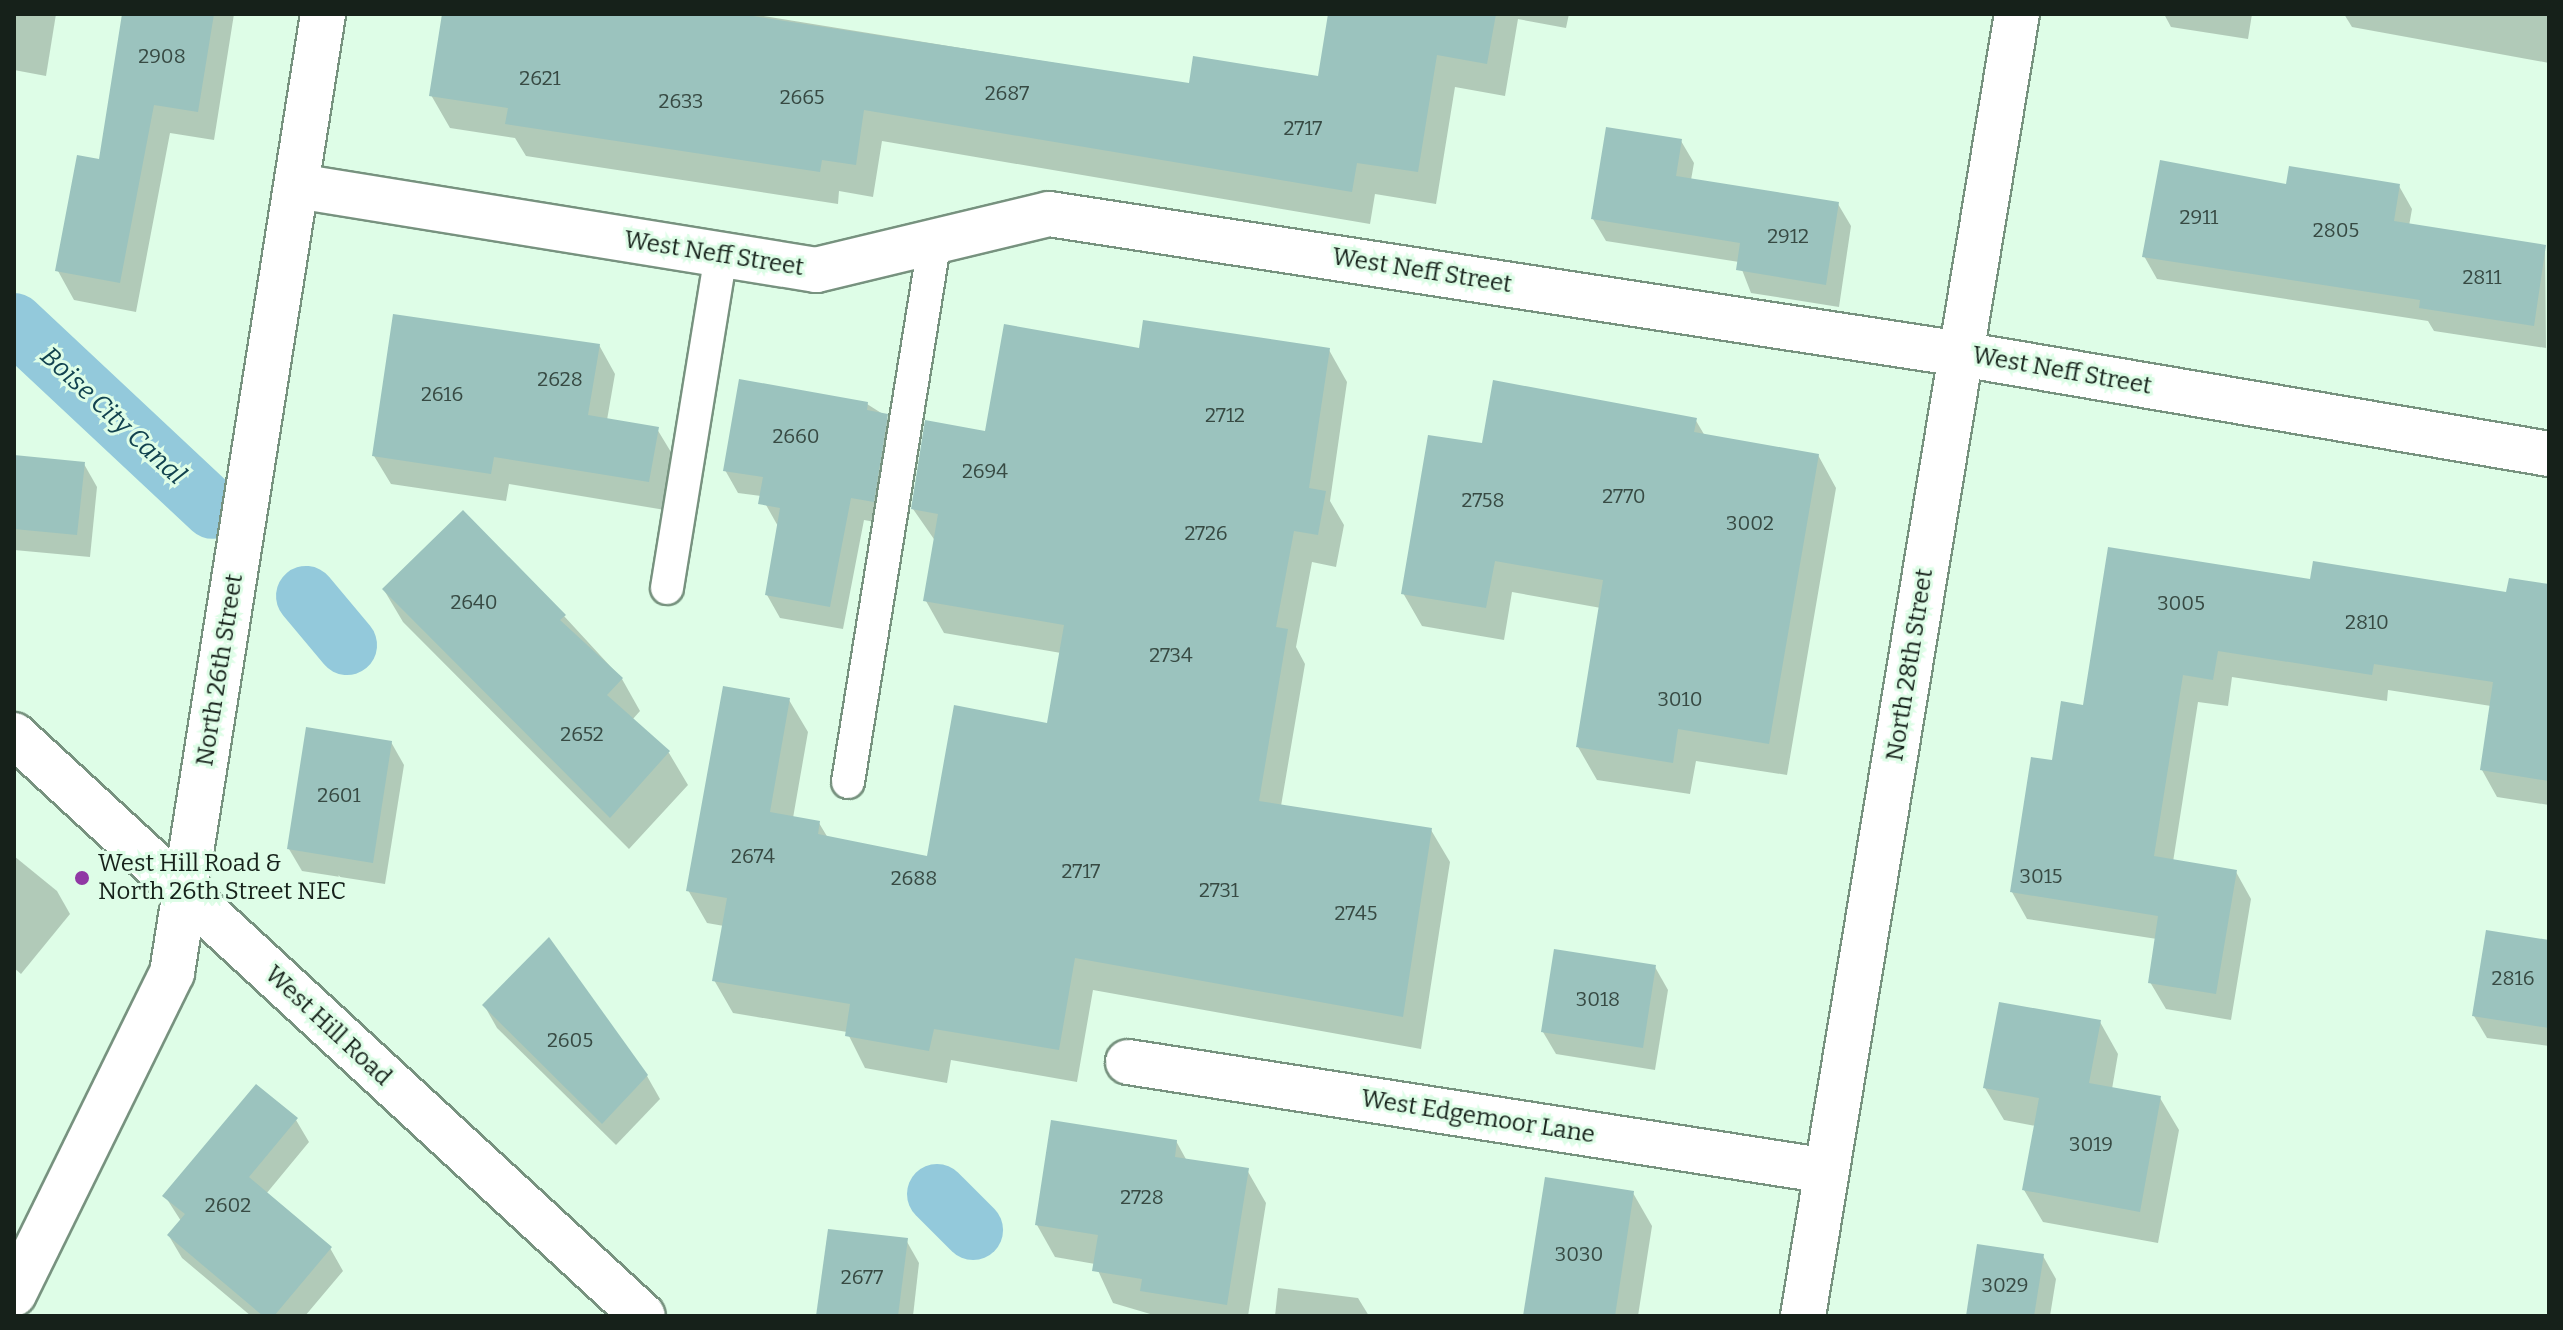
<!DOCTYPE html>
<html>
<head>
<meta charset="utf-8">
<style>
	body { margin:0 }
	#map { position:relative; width:2563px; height:1330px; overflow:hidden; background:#defde7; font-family:Bitter,serif }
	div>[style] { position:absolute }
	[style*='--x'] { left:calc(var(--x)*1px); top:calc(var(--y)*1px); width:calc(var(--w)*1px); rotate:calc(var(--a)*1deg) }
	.shadow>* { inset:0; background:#0003 }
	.canal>* { height:60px; margin:-30px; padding:0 30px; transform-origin:30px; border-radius:30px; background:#93c9db }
	.building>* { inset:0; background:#9bc3be }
	.roads { filter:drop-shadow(2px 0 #77927f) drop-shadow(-2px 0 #77927f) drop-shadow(0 2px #77927f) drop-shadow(0 -2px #77927f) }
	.lane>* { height:32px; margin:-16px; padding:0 16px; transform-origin:16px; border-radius:16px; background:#fff }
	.street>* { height:44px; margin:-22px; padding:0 22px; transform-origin:22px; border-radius:22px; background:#fff }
	.secondary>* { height:44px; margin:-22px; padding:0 22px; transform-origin:22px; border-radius:22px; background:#fff }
	.dots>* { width:22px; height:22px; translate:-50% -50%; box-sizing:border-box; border:4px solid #defde7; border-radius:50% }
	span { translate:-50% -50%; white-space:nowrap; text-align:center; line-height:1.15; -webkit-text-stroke:6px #defde7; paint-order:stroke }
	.number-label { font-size:20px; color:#374a43 }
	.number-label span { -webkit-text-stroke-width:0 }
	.street-label { font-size:24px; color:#16211a }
	.poi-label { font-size:24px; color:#16211a }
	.left { translate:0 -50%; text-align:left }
	.water-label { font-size:26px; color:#12424f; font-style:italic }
	.frame { position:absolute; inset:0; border:16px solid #16211a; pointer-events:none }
</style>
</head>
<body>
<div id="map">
	<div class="shadow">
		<i style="clip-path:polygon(14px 14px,56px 14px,46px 76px,14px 70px)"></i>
		<i style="clip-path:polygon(124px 14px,234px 14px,214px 140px,170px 133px,136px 312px,74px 300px,58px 271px,101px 162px)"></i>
		<i style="clip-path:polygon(444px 14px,751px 14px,1190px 85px,1319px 78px,1330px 14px,1569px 14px,1566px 28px,1518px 19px,1505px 96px,1455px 87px,1436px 204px,1375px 194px,1370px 224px,882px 141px,873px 197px,839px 191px,838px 204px,526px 156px,515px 138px,450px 128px,431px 95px)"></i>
		<i style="clip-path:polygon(2164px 14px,2252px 14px,2248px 39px,2171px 27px)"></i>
		<i style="clip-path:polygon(2344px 14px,2549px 14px,2549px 63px,2352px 27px)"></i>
		<i style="clip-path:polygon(1681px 141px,1694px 163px,1691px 180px,1838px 204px,1851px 226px,1839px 307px,1751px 293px,1739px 262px,1606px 241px,1593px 219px)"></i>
		<i style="clip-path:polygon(2287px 186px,2399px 186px,2412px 209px,2409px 226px,2545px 247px,2546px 348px,2434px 331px,2428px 321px,2157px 279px,2144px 256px)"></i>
		<i style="clip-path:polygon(599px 345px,615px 374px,607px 420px,657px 429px,674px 457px,665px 510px,509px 484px,506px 501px,391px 484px,374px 456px)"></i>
		<i style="clip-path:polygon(1141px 350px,1329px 350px,1347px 382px,1330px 501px,1344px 525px,1336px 567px,1312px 562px,1296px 647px,1305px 664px,1281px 806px,1431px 830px,1450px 862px,1421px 1049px,1093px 990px,1077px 1082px,951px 1060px,947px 1083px,865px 1068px,847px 1032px,733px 1013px,714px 980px,724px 926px,707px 923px,688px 890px,789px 700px,808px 732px,793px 818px,819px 823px,828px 838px,929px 858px,1049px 725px,1061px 653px,944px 633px,926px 601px,936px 542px,913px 509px,987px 433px)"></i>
		<i style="clip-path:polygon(867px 404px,886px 416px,900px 438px,886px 524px,864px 520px,843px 629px,780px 618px,767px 595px,779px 528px,761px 496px,738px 493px,725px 470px)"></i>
		<i style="clip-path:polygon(1695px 419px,1705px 436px,1818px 455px,1836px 488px,1787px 775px,1696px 761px,1690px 794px,1597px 780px,1578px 747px,1601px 608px,1512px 592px,1504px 640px,1422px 626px,1403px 593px,1484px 446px)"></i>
		<i style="clip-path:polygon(14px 457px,84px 464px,97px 487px,90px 557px,14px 550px)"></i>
		<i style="clip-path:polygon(2312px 582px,2508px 594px,2549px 586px,2549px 805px,2497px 797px,2482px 770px,2491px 706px,2388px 690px,2387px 701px,2232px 677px,2228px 706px,2198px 702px,2173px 862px,2236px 872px,2251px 899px,2231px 1020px,2166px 1009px,2150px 982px,2157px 939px,2027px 919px,2012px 892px,2054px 762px,2085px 707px)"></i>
		<i style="clip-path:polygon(384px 590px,564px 616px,622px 679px,640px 711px,632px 720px,669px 753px,688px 785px,629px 849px,403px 622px)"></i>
		<i style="clip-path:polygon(391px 742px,404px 765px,385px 884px,302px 871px,289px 849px)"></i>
		<i style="clip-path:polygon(14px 856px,57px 891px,70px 914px,21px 974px,14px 968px)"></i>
		<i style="clip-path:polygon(2549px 942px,2549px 1046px,2487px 1038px,2474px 1016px)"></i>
		<i style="clip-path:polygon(1655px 967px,1668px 990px,1655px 1070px,1556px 1054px,1543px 1032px)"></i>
		<i style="clip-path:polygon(484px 1005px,647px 1076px,660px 1099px,616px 1145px,497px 1028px)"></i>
		<i style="clip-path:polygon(2100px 1022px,2118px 1054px,2112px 1089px,2160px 1098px,2179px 1130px,2158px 1243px,2043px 1222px,2024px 1190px,2036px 1126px,2004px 1120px,1985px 1088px)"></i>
		<i style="clip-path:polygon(296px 1120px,309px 1142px,266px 1194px,330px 1248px,343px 1271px,305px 1316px,251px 1316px,182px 1258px,169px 1236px,181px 1221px,165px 1196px)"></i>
		<i style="clip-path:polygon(1176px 1141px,1187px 1161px,1247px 1170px,1266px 1203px,1248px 1316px,1157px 1316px,1113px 1303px,1095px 1264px,1055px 1257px,1037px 1225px)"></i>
		<i style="clip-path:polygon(1633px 1193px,1652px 1226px,1638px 1316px,1525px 1316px)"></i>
		<i style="clip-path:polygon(906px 1240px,919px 1263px,913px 1316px,818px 1316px)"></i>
		<i style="clip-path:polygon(2043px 1256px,2056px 1279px,2050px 1316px,1968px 1316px)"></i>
		<i style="clip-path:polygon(1278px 1288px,1358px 1298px,1369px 1316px,1275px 1316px)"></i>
	</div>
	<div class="canal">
		<i style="--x:14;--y:323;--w:272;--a:43.1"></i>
		<i style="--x:306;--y:596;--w:64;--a:50.1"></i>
		<i style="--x:937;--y:1194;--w:51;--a:45"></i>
	</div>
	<div class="building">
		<i style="clip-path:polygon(122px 14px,214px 14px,198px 112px,154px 105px,120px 283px,55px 271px,77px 155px,99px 159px)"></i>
		<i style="clip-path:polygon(442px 14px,740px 14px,1189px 83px,1193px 56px,1318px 76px,1328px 14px,1496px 14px,1487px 64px,1437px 55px,1418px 172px,1357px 163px,1352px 192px,864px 110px,856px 165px,822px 160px,820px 172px,505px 124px,508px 108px,429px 96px)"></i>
		<i style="clip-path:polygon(1606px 127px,1682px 139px,1676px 176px,1839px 202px,1826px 285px,1736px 270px,1740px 243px,1591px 219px)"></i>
		<i style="clip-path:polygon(2160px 160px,2286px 184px,2289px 166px,2400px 184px,2394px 221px,2546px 245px,2534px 326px,2419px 308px,2420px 300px,2142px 257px)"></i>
		<i style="clip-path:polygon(393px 314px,600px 344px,588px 415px,659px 427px,649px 482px,494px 457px,491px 474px,372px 456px)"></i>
		<i style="clip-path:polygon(1143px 320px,1330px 348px,1309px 488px,1326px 491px,1318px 535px,1294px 531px,1276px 627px,1288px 629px,1259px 801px,1432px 828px,1403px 1017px,1075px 958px,1059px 1050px,934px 1029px,929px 1051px,845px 1036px,850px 1004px,712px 981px,727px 898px,686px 891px,723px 686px,790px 698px,770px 812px,820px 821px,818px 834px,927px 856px,954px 705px,1047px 723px,1064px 625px,923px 601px,938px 514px,911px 509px,925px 420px,985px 431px,1004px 324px,1139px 348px)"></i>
		<i style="clip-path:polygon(739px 379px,868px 402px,867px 410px,888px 414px,874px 502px,851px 498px,830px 607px,765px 595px,780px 508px,758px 504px,763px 477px,723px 471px)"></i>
		<i style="clip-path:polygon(1493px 380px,1697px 418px,1694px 432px,1819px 454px,1769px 744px,1678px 729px,1673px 763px,1576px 747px,1603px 580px,1495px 561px,1486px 608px,1401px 594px,1428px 435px,1482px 443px)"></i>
		<i style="clip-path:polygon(14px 455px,85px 462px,77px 535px,14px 529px)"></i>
		<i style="clip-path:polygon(463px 510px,566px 615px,560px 620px,623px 678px,607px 695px,670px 751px,610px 818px,382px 589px)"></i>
		<i style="clip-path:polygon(2108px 547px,2310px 579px,2313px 561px,2506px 592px,2509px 578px,2549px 584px,2549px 781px,2480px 770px,2493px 682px,2374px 664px,2372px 675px,2218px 651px,2213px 680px,2183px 675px,2154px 856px,2237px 870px,2216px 994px,2148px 983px,2158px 916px,2010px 892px,2031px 757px,2052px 760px,2061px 701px,2083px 705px)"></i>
		<i style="clip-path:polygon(306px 727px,392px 741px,373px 863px,287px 849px)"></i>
		<i style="clip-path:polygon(2486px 930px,2549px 940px,2549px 1028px,2472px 1016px)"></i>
		<i style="clip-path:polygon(549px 937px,648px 1075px,602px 1124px,482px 1005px)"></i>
		<i style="clip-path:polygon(1554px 949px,1656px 965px,1643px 1048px,1541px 1032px)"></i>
		<i style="clip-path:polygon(1999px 1002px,2101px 1020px,2089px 1083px,2161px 1096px,2140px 1212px,2022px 1190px,2039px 1098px,1983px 1088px)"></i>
		<i style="clip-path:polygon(256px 1084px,298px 1118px,249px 1177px,332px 1247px,274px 1316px,263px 1316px,167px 1235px,185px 1214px,162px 1196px)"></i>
		<i style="clip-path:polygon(1051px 1120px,1177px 1140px,1175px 1157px,1249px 1168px,1227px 1305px,1140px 1291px,1142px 1279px,1092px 1271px,1098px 1235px,1035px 1225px)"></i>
		<i style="clip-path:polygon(1545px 1177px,1634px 1191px,1615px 1316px,1523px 1316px)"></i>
		<i style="clip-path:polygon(828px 1229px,908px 1238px,898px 1316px,816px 1316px)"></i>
		<i style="clip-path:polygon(1977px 1244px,2044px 1254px,2034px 1316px,1966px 1316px)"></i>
	</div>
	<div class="roads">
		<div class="lane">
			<i style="--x:667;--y:588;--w:338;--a:-80.8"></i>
			<i style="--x:848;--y:782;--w:550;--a:-80.9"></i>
		</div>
		<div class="street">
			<i style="--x:297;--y:186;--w:526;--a:9.19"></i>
			<i style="--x:816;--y:270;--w:240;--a:-13.5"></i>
			<i style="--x:1049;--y:214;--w:923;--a:8.73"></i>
			<i style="--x:1961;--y:354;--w:596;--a:9.65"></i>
			<i style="--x:1128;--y:1062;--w:707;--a:8.86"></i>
			<i style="--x:14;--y:1294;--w:358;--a:-63.8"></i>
			<i style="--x:172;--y:973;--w:971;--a:-81.05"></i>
		</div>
		<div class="secondary">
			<i style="--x:14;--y:735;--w:856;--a:42.73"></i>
			<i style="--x:1803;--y:1316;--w:1319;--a:-80.67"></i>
		</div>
	</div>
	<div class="dots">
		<i style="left:82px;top:878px;background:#9038a4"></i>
	</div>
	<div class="number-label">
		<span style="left:162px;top:56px">2908</span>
		<span style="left:540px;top:78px">2621</span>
		<span style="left:1007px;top:93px">2687</span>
		<span style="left:802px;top:97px">2665</span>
		<span style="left:681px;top:101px">2633</span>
		<span style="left:1303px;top:128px">2717</span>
		<span style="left:2199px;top:217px">2911</span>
		<span style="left:2336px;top:230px">2805</span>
		<span style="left:1788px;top:236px">2912</span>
		<span style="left:2482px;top:277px">2811</span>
		<span style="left:560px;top:379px">2628</span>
		<span style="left:442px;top:394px">2616</span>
		<span style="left:1225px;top:415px">2712</span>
		<span style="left:796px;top:436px">2660</span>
		<span style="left:985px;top:471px">2694</span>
		<span style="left:1624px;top:496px">2770</span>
		<span style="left:1483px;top:500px">2758</span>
		<span style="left:1750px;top:523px">3002</span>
		<span style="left:1206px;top:533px">2726</span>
		<span style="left:474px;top:602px">2640</span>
		<span style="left:2181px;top:603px">3005</span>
		<span style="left:2367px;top:622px">2810</span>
		<span style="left:1171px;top:655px">2734</span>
		<span style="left:1680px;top:699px">3010</span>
		<span style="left:582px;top:734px">2652</span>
		<span style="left:339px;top:795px">2601</span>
		<span style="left:753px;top:856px">2674</span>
		<span style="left:1081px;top:871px">2717</span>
		<span style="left:2041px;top:876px">3015</span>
		<span style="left:914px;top:878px">2688</span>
		<span style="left:1219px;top:890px">2731</span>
		<span style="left:1356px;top:913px">2745</span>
		<span style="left:2513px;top:978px">2816</span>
		<span style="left:1598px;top:999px">3018</span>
		<span style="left:570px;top:1040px">2605</span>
		<span style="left:2091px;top:1144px">3019</span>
		<span style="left:1142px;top:1197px">2728</span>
		<span style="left:228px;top:1205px">2602</span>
		<span style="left:1579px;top:1254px">3030</span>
		<span style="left:862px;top:1277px">2677</span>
		<span style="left:2005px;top:1285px">3029</span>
	</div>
	<div class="street-label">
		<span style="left:714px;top:254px;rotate:9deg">West Neff Street</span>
		<span style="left:1422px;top:271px;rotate:9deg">West Neff Street</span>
		<span style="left:2062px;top:371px;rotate:10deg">West Neff Street</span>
		<span style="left:1910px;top:665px;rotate:-81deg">North 28th Street</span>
		<span style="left:220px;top:670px;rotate:-81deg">North 26th Street</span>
		<span style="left:328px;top:1026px;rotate:43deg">West Hill Road</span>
		<span style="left:1478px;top:1117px;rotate:9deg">West Edgemoor Lane</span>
	</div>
	<div class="poi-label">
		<span class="left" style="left:98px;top:878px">West Hill Road &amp;<br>North 26th Street NEC</span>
	</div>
	<div class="water-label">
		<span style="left:113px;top:416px;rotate:43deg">Boise City Canal</span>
	</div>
	<div class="frame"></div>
</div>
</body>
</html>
